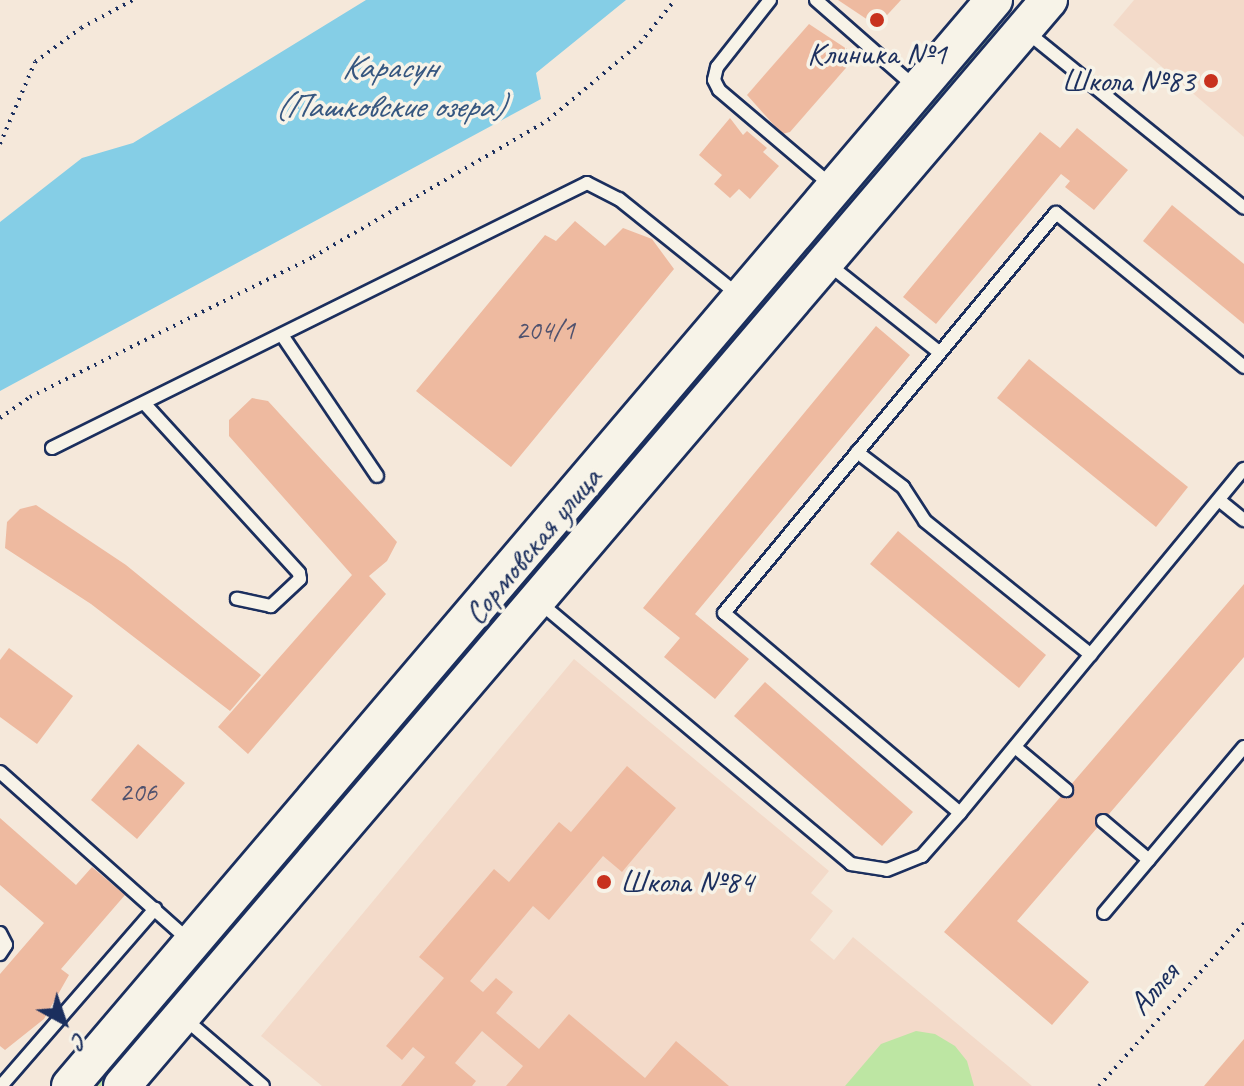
<!DOCTYPE html>
<html>
<head>
<meta charset="utf-8">
<style>
	body { margin:0 }
	#map { position:relative; width:1244px; height:1086px; overflow:hidden; background:#f5e8da; font-family:Caveat,sans-serif }
	div>[style] { position:absolute }
	[style*='--x'] { left:calc(var(--x)*1px); top:calc(var(--y)*1px); width:calc(var(--w)*1px); rotate:calc(var(--a)*1deg) }
	.built>* { inset:0; background:#f3dac9 }
	.green>* { inset:0; background:#bde6a3 }
	.water>* { inset:0; background:#85cee6 }
	.building>* { inset:0; background:#eebaa0 }
	.path>* { height:4px; margin-top:-2px; transform-origin:0; background:repeating-linear-gradient(90deg,#1b2f5e 0 2px,transparent 0 8px) }
	.roads { filter:drop-shadow(2px 0 #1b2f5e) drop-shadow(-2px 0 #1b2f5e) drop-shadow(0 2px #1b2f5e) drop-shadow(0 -2px #1b2f5e) }
	.service>* { height:12px; margin:-6px; padding:0 6px; transform-origin:6px; border-radius:6px; background:#f7f3e8 }
	.secondary>* { height:36px; margin:-18px; padding:0 18px; transform-origin:18px; border-radius:18px; background:#f7f3e8 }
	.dots>* { width:22px; height:22px; translate:-50% -50%; box-sizing:border-box; border:4px solid #f7f3e8; border-radius:50% }
	span { translate:-50% -50%; white-space:nowrap; text-align:center; line-height:1.15; -webkit-text-stroke:7px #f7f3e8; paint-order:stroke }
	.number-label { font-size:28px; color:#50526e }
	.number-label span { -webkit-text-stroke-width:0 }
	.poi-label { font-size:32px; color:#1b2f5e }
	.right { translate:-100% -50%; text-align:right }
	.left { translate:0 -50%; text-align:left }
	.street-label { font-size:32px; color:#1b2f5e }
	.water-label { font-size:34px; color:#365780; font-style:italic }
	.north { position:absolute; left:24px; top:982px; width:80px; height:80px; -webkit-text-stroke:6px #f7f3e8; paint-order:stroke; rotate:140deg; font-size:22px; font-weight:700; line-height:32px; text-align:center; color:#1b2f5e }
	.north::after { content:''; display:block; margin:auto; width:28px; height:36px; background:#1b2f5e; clip-path:polygon(50% 0,100% 100%,50% 72%,0 100%) }
</style>
</head>
<body>
<div id="map">
	<div class="built">
		<i style="clip-path:polygon(1134px 0,1244px 0,1244px 137px,1113px 25px)"></i>
		<i style="clip-path:polygon(574px 659px,829px 871px,811px 893px,833px 911px,810px 940px,834px 960px,853px 937px,1032px 1086px,322px 1086px,261px 1036px)"></i>
	</div>
	<div class="green">
		<i style="clip-path:polygon(993px 25px,998px 34px,884px 170px,875px 163px)"></i>
		<i style="clip-path:polygon(863px 176px,872px 183px,812px 255px,805px 255px,802px 248px)"></i>
		<i style="clip-path:polygon(750px 310px,759px 312px,647px 445px,642px 445px,640px 439px)"></i>
		<i style="clip-path:polygon(609px 475px,618px 480px,405px 726px,400px 722px)"></i>
		<i style="clip-path:polygon(369px 759px,376px 764px,372px 771px,101px 1086px,85px 1086px)"></i>
		<i style="clip-path:polygon(916px 1031px,935px 1034px,955px 1046px,967px 1061px,974px 1086px,845px 1086px,881px 1044px)"></i>
	</div>
	<div class="water">
		<i style="clip-path:polygon(366px 0,626px 0,536px 73px,541px 99px,0 391px,0 222px,82px 158px,133px 143px)"></i>
	</div>
	<div class="building">
		<i style="clip-path:polygon(838px 0,901px 0,877px 26px)"></i>
		<i style="clip-path:polygon(809px 24px,853px 53px,852px 61px,790px 132px,782px 134px,747px 95px)"></i>
		<i style="clip-path:polygon(730px 118px,743px 135px,747px 131px,767px 148px,763px 152px,779px 166px,750px 199px,739px 189px,730px 198px,714px 184px,722px 175px,699px 155px)"></i>
		<i style="clip-path:polygon(1077px 128px,1128px 170px,1094px 210px,1065px 187px,1070px 181px,1061px 174px,936px 324px,903px 297px,1040px 132px,1060px 148px)"></i>
		<i style="clip-path:polygon(1172px 205px,1244px 264px,1244px 324px,1143px 241px)"></i>
		<i style="clip-path:polygon(575px 221px,605px 246px,623px 228px,652px 239px,674px 269px,511px 467px,416px 391px,545px 235px,556px 241px)"></i>
		<i style="clip-path:polygon(876px 326px,910px 355px,695px 614px,749px 659px,715px 699px,664px 657px,680px 638px,643px 608px)"></i>
		<i style="clip-path:polygon(1029px 359px,1188px 487px,1156px 527px,997px 398px)"></i>
		<i style="clip-path:polygon(252px 398px,268px 401px,397px 542px,387px 561px,369px 576px,386px 594px,248px 754px,218px 727px,352px 575px,229px 436px,229px 420px)"></i>
		<i style="clip-path:polygon(36px 505px,126px 565px,261px 675px,230px 711px,91px 604px,5px 548px,7px 522px,20px 509px)"></i>
		<i style="clip-path:polygon(898px 531px,1046px 655px,1019px 688px,870px 564px)"></i>
		<i style="clip-path:polygon(1244px 584px,1244px 657px,1017px 921px,1089px 982px,1052px 1025px,944px 932px)"></i>
		<i style="clip-path:polygon(9px 648px,73px 696px,37px 744px,0 717px,0 660px)"></i>
		<i style="clip-path:polygon(765px 682px,913px 812px,882px 846px,734px 716px)"></i>
		<i style="clip-path:polygon(138px 744px,185px 783px,137px 839px,91px 800px)"></i>
		<i style="clip-path:polygon(627px 766px,676px 808px,622px 872px,603px 856px,549px 920px,533px 906px,470px 981px,483px 992px,496px 978px,513px 992px,496px 1013px,539px 1049px,569px 1014px,645px 1078px,676px 1041px,729px 1086px,506px 1086px,523px 1066px,482px 1031px,455px 1063px,476px 1081px,472px 1086px,401px 1086px,425px 1057px,413px 1047px,402px 1060px,386px 1046px,444px 978px,419px 957px,494px 869px,509px 882px,559px 822px,571px 832px)"></i>
		<i style="clip-path:polygon(0 818px,76px 885px,92px 867px,125px 895px,61px 969px,69px 975px,44px 1019px,5px 1050px,0 1046px,0 974px,44px 923px,0 885px)"></i>
		<i style="clip-path:polygon(1244px 1039px,1244px 1086px,1204px 1086px)"></i>
	</div>
	<div class="path">
		<i style="--x:0;--y:144;--w:89;--a:-66.9"></i>
		<i style="--x:35;--y:62;--w:57;--a:-36.5"></i>
		<i style="--x:81;--y:28;--w:59;--a:-28.3"></i>
		<i style="--x:0;--y:418;--w:37;--a:-35"></i>
		<i style="--x:30;--y:397;--w:316;--a:-26.3"></i>
		<i style="--x:313;--y:257;--w:272;--a:-30.2"></i>
		<i style="--x:548;--y:120;--w:120;--a:-39.9"></i>
		<i style="--x:640;--y:43;--w:55;--a:-50.9"></i>
		<i style="--x:1099;--y:1086;--w:218;--a:-48.3"></i>
	</div>
	<div class="roads">
		<div class="service">
			<i style="--x:770;--y:0;--w:85;--a:128.3"></i>
			<i style="--x:717;--y:67;--w:13;--a:103"></i>
			<i style="--x:714;--y:80;--w:11;--a:63"></i>
			<i style="--x:719;--y:90;--w:147;--a:40.3"></i>
			<i style="--x:816;--y:0;--w:133;--a:41.3"></i>
			<i style="--x:1027;--y:32;--w:279;--a:39"></i>
			<i style="--x:827;--y:263;--w:143;--a:38.5"></i>
			<i style="--x:282;--y:335;--w:170;--a:56"></i>
			<i style="--x:144;--y:403;--w:230;--a:47.6"></i>
			<i style="--x:299;--y:573;--w:6;--a:81"></i>
			<i style="--x:300;--y:579;--w:40;--a:137"></i>
			<i style="--x:271;--y:606;--w:35;--a:-168"></i>
			<i style="--x:52;--y:448;--w:597;--a:-26.35"></i>
			<i style="--x:587;--y:183;--w:36;--a:27"></i>
			<i style="--x:619;--y:199;--w:151;--a:38.8"></i>
			<i style="--x:857;--y:452;--w:58;--a:37.3"></i>
			<i style="--x:903;--y:487;--w:40;--a:57.1"></i>
			<i style="--x:925;--y:521;--w:213;--a:38.9"></i>
			<i style="--x:1219;--y:500;--w:32;--a:39"></i>
			<i style="--x:539;--y:602;--w:407;--a:40"></i>
			<i style="--x:851;--y:864;--w:36;--a:9"></i>
			<i style="--x:887;--y:870;--w:38;--a:-22"></i>
			<i style="--x:922;--y:856;--w:57;--a:-48.5"></i>
			<i style="--x:960;--y:813;--w:446;--a:-50.5"></i>
			<i style="--x:1015;--y:747;--w:67;--a:40.1"></i>
			<i style="--x:0;--y:772;--w:254;--a:41.7"></i>
			<i style="--x:960;--y:813;--w:309;--a:-139.7"></i>
			<i style="--x:724;--y:613;--w:520;--a:-50.31"></i>
			<i style="--x:1056;--y:213;--w:243;--a:39.3"></i>
			<i style="--x:1103;--y:821;--w:60;--a:40.3"></i>
			<i style="--x:1104;--y:913;--w:217;--a:-49.9"></i>
			<i style="--x:0;--y:933;--w:13;--a:63"></i>
			<i style="--x:6;--y:945;--w:11;--a:124"></i>
			<i style="--x:184;--y:1018;--w:104;--a:40.7"></i>
			<i style="--x:1;--y:1086;--w:235;--a:-49"></i>
		</div>
		<div class="secondary">
			<i style="--x:70;--y:1086;--w:1426;--a:-49.61"></i>
			<i style="--x:122;--y:1086;--w:1428;--a:-49.52"></i>
		</div>
	</div>
	<div class="dots">
		<i style="left:877px;top:20px;background:#c8321e"></i>
		<i style="left:1211px;top:81px;background:#c8321e"></i>
		<i style="left:604px;top:882px;background:#c8321e"></i>
	</div>
	<div class="number-label">
		<span style="left:545px;top:330px">204/1</span>
		<span style="left:138px;top:792px">206</span>
	</div>
	<div class="poi-label">
		<span style="left:877px;top:54px">Клиника №1</span>
		<span class="right" style="left:1195px;top:81px">Школа №83</span>
		<span class="left" style="left:620px;top:882px">Школа №84</span>
	</div>
	<div class="street-label">
		<span style="left:533px;top:546px;rotate:-50deg">Сормовская улица</span>
		<span style="left:1154px;top:989px;rotate:-49deg">Аллея</span>
	</div>
	<div class="water-label">
		<span style="left:389px;top:86px">Карасун<br>(Пашковские озера)</span>
	</div>
	<div class="north">С</div>
</div>
</body>
</html>
